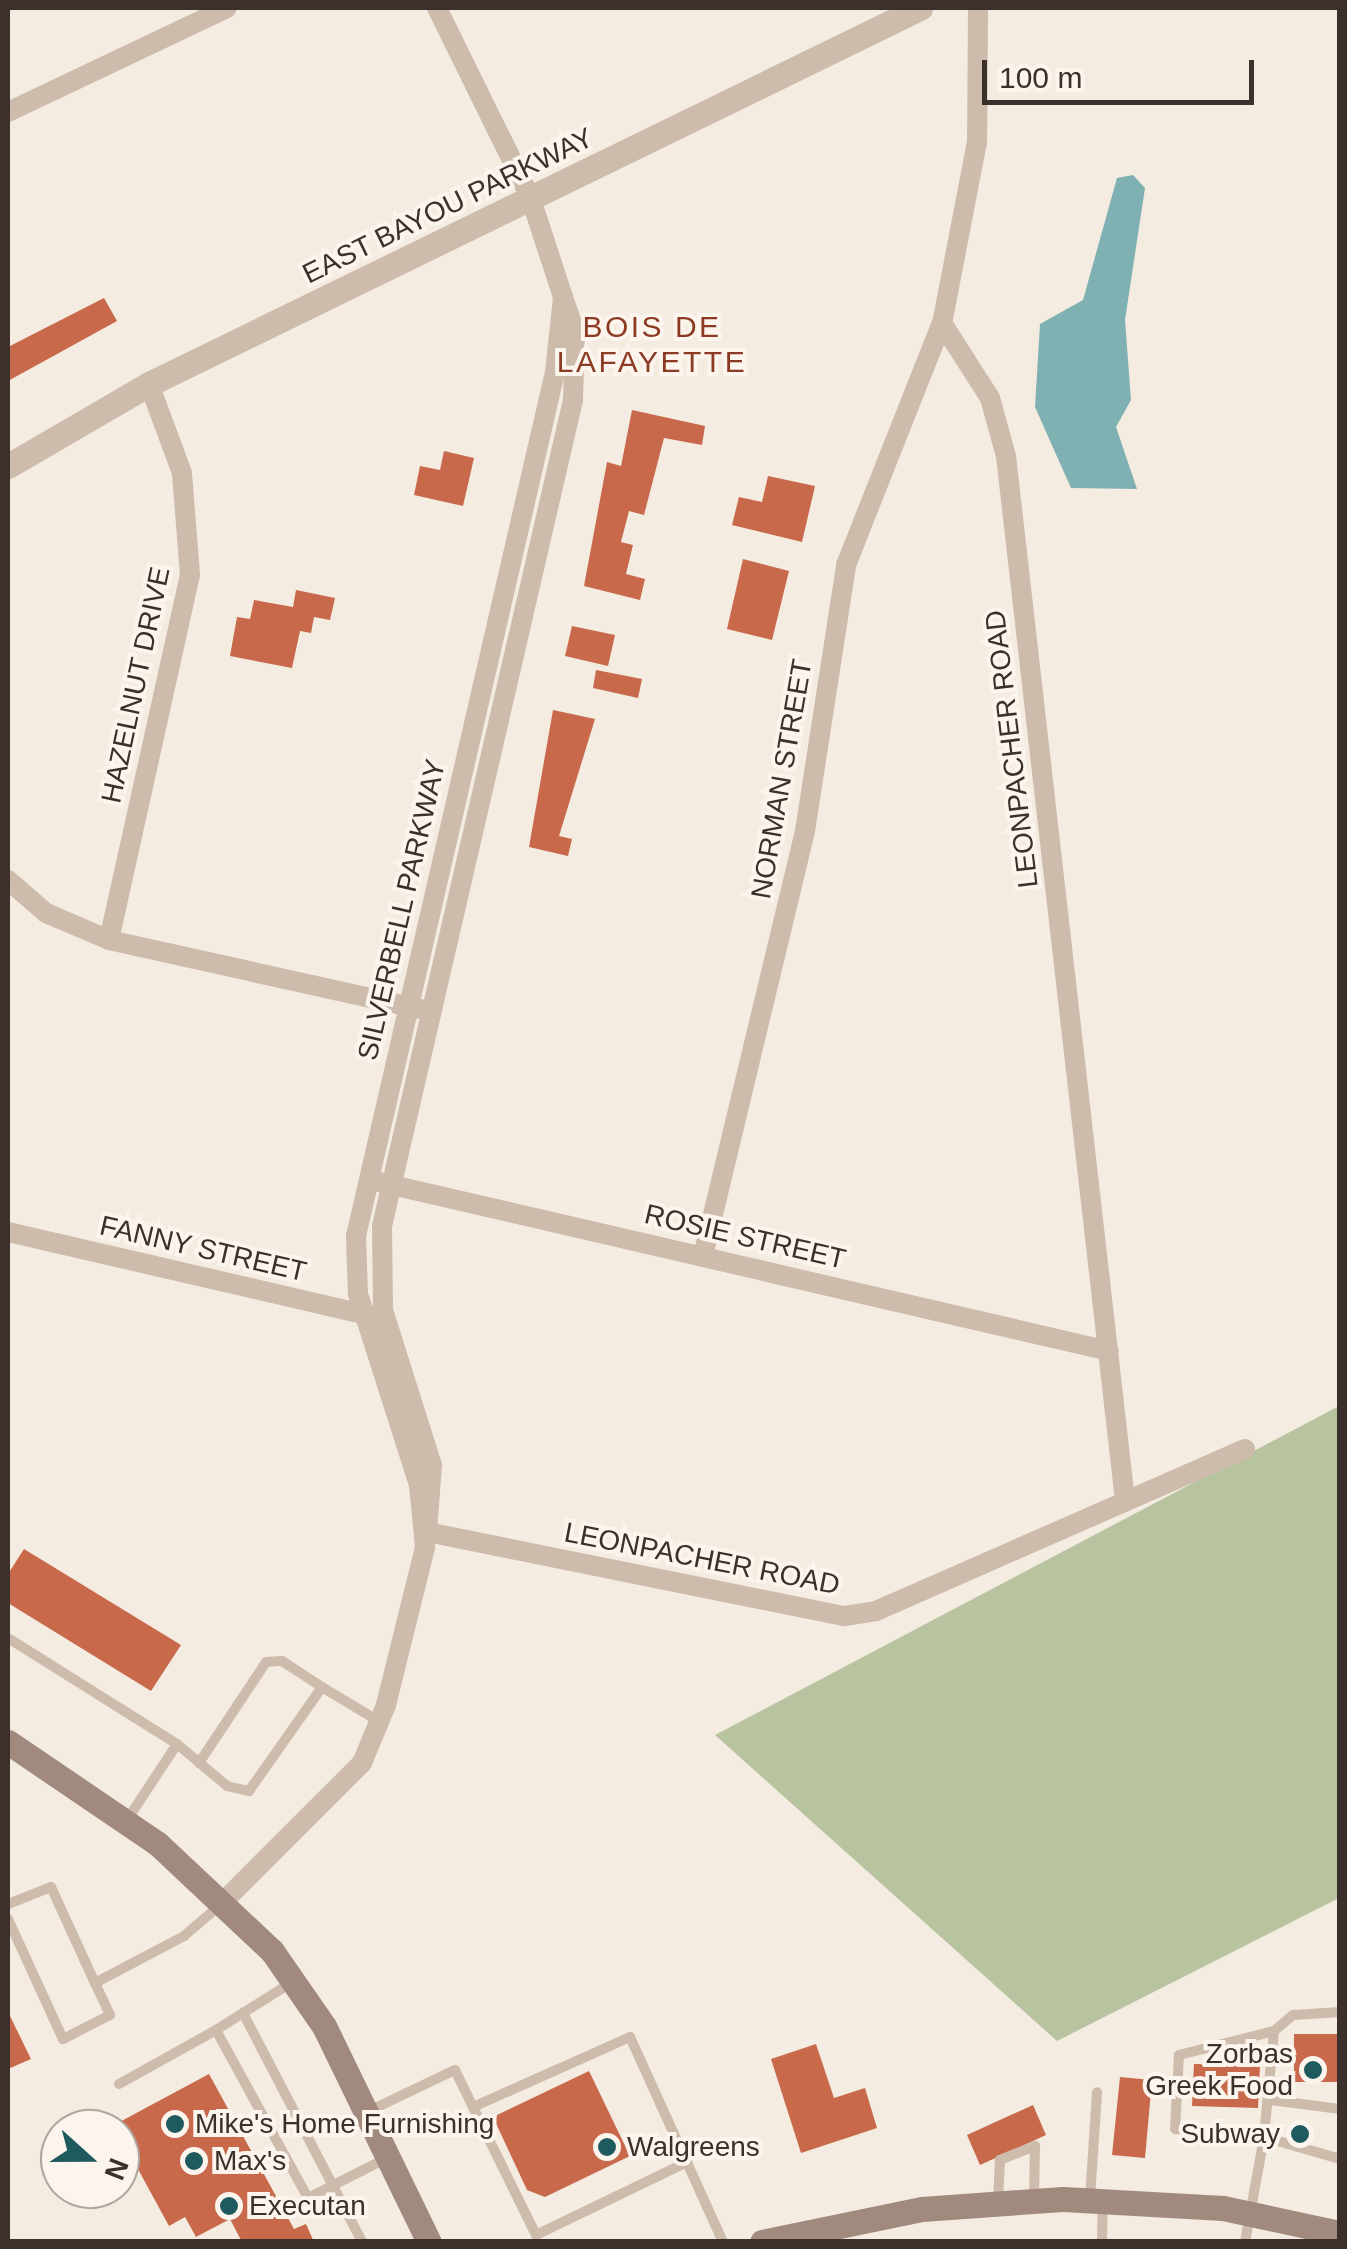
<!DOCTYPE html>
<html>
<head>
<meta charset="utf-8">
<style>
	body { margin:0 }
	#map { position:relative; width:1347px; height:2249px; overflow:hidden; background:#f4ebe1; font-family:Arial,sans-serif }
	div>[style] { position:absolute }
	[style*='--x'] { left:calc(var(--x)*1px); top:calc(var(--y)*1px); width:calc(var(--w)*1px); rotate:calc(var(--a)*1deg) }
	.green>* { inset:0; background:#b8c4a0 }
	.water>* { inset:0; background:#7fb0b2 }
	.building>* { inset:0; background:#c8694b }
	.service>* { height:10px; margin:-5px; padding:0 5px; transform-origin:5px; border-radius:5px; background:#cdbbac }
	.minor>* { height:20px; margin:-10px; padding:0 10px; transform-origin:10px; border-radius:10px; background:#cdbbac }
	.tertiary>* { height:25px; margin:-12.5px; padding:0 12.5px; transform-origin:12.5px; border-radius:12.5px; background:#cdbbac }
	.secondary>* { height:25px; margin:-12.5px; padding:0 12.5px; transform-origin:12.5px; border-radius:12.5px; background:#a18a7d }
	.dots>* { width:28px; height:28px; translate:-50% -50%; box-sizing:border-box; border:5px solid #fbf5ee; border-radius:50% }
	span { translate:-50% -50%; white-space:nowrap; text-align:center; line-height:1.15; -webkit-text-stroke:8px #fbf5ee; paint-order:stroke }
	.street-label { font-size:28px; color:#3b302b }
	.poi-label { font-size:28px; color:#3b302b }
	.right { translate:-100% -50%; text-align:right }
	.left { translate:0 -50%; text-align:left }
	.neighbourhood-label { font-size:30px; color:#8c3b22; letter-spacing:2.5px }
	.frame { position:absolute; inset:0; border:10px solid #3b302b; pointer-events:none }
	.north { position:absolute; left:40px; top:2109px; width:100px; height:100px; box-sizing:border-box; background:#fbf5ee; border:2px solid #aea6a0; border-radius:50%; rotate:111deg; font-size:28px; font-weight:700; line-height:40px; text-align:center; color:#3b302b }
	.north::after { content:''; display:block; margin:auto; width:35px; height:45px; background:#1f5a5e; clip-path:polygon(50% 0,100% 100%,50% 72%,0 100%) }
	.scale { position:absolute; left:982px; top:60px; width:272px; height:45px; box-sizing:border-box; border:5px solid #3b302b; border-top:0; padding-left:12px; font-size:30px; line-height:35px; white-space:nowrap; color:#3b302b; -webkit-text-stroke:8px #fbf5ee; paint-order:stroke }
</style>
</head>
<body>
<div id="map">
	<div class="green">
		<i style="clip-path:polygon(1339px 1406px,1339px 1898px,1057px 2041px,715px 1735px)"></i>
	</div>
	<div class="water">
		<i style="clip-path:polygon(1133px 175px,1145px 188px,1125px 320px,1131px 400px,1116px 427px,1137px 489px,1071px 488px,1035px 407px,1040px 324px,1083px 300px,1117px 178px)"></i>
	</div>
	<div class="building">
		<i style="clip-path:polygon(104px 298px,117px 321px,8px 381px,8px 347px)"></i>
		<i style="clip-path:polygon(632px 410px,705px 426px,702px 445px,664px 438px,644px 515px,629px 511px,621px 542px,633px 545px,626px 574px,645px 579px,640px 600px,584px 586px,607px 462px,621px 466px)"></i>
		<i style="clip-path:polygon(444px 451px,474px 458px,463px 506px,414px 495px,420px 466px,440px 470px)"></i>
		<i style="clip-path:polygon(768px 476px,815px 486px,802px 542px,732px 525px,739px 497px,762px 502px)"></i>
		<i style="clip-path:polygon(743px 559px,789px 571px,772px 640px,727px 629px)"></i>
		<i style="clip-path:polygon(296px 590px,335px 598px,330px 620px,314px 617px,311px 633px,300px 631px,292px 668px,230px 656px,237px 617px,250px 619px,254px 600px,293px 607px)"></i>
		<i style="clip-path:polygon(572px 626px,615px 635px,608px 666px,565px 656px)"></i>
		<i style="clip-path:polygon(596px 670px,642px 679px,638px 698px,593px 688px)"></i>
		<i style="clip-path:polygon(553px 710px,595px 719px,559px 836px,572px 839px,568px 856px,529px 847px)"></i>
		<i style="clip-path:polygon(24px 1549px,181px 1645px,151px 1691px,8px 1603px,8px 1574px)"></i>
		<i style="clip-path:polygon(8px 2012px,31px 2059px,8px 2069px)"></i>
		<i style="clip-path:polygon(1294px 2034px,1340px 2034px,1340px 2082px,1294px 2082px)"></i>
		<i style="clip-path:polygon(816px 2044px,834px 2098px,865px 2088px,877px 2128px,801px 2153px,771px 2059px)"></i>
		<i style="clip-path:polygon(1194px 2064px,1260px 2065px,1258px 2108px,1192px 2106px)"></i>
		<i style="clip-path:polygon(589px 2071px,630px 2156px,545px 2197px,527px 2190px,493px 2117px)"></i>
		<i style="clip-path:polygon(209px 2074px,294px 2229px,306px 2224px,314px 2242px,242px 2242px,230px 2219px,196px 2237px,185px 2217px,169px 2226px,114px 2125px)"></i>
		<i style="clip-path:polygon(1120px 2077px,1152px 2080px,1145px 2158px,1112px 2155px)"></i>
		<i style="clip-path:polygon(1033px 2105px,1046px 2135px,980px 2165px,967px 2135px)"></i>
	</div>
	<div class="service">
		<i style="--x:8;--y:1638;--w:199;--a:32.1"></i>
		<i style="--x:177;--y:1744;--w:91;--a:123.3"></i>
		<i style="--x:177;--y:1744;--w:65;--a:40"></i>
		<i style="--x:227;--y:1786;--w:23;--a:13"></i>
		<i style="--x:249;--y:1791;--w:127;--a:-54.9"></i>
		<i style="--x:322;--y:1687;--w:68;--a:31.1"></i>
		<i style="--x:199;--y:1763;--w:121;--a:-56.4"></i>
		<i style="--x:266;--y:1662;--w:16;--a:-4"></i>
		<i style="--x:282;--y:1661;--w:48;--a:33"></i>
		<i style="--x:8;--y:1904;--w:46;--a:-21.6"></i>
		<i style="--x:51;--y:1887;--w:106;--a:65.4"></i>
		<i style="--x:8;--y:1919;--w:132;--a:65.4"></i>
		<i style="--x:63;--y:2039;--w:53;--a:-27.1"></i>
		<i style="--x:110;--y:2015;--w:35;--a:-115"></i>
		<i style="--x:95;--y:1983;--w:101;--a:-27.8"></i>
		<i style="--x:184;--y:1936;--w:48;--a:-40.7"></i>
		<i style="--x:294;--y:1981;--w:92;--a:147.9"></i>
		<i style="--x:216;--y:2030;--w:192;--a:61.3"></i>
		<i style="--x:308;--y:2198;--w:89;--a:-26.9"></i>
		<i style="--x:243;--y:2013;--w:258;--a:62.5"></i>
		<i style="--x:1274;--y:2031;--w:106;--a:95.4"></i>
		<i style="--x:1264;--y:2137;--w:89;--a:-174.9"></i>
		<i style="--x:1175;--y:2129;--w:74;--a:-86.9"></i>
		<i style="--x:1179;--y:2055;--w:98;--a:-14.2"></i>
		<i style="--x:1274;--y:2031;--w:25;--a:-40"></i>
		<i style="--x:1293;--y:2015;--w:47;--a:-3.7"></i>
		<i style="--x:119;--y:2084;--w:111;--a:-29.1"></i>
		<i style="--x:1270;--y:2100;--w:71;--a:7.3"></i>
		<i style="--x:473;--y:2107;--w:143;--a:63.8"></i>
		<i style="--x:536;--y:2235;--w:168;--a:-25.8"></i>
		<i style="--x:369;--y:2111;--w:95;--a:-25.5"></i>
		<i style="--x:455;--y:2070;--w:41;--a:64.1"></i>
		<i style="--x:473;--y:2107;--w:172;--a:-24"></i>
		<i style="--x:630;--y:2037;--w:225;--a:65.6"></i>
		<i style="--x:1090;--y:2198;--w:106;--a:-86.2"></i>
		<i style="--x:998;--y:2202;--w:42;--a:-87.3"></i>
		<i style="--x:1000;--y:2160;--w:38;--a:-22"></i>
		<i style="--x:1035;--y:2146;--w:53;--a:91.1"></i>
		<i style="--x:1102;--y:2242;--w:39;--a:-89"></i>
		<i style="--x:1245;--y:2242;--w:107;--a:-79.7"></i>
		<i style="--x:1264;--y:2137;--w:79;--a:16.1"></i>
	</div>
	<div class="minor">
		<i style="--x:978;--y:8;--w:134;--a:90.4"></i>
		<i style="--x:977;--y:142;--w:184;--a:100.9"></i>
		<i style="--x:942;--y:323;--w:89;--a:57.4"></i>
		<i style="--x:990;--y:398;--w:60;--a:74.6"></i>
		<i style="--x:1006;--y:456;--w:1052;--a:83.5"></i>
		<i style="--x:8;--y:112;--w:242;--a:-25.4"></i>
		<i style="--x:563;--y:297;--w:37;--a:71"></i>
		<i style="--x:575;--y:332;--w:68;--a:91.7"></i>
		<i style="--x:573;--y:400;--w:848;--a:103.02"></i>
		<i style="--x:382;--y:1226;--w:84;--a:89.3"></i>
		<i style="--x:383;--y:1310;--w:163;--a:72.5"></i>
		<i style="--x:432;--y:1465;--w:67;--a:94.3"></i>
		<i style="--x:427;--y:1532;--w:426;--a:11.4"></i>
		<i style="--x:845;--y:1616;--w:31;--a:-9"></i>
		<i style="--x:876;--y:1611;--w:403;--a:-23.7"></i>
		<i style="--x:8;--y:880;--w:50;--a:41"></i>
		<i style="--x:46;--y:913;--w:69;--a:23.2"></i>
		<i style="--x:109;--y:940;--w:319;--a:12.5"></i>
		<i style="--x:109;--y:940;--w:374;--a:-77.5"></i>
		<i style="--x:190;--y:575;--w:102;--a:-94.5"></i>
		<i style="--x:182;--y:473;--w:95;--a:-110.3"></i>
		<i style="--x:379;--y:1182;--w:749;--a:13.03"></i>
		<i style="--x:8;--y:1232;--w:373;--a:13"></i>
		<i style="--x:703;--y:1256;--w:437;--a:-76.5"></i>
		<i style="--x:805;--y:831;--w:269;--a:-81.2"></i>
		<i style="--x:846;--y:565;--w:260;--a:-68.4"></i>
		<i style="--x:224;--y:1901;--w:195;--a:-45"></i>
		<i style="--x:362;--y:1763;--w:63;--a:-67.5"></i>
		<i style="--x:386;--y:1705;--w:163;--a:-76.1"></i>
		<i style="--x:425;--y:1547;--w:62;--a:-95.5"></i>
		<i style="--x:419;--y:1485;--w:201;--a:-107.7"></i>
		<i style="--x:358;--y:1294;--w:58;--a:-92"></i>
		<i style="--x:356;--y:1236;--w:887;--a:-77.03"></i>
		<i style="--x:555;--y:372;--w:75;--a:-83.9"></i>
		<i style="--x:563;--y:297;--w:103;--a:-108.1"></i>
		<i style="--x:531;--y:199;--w:213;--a:-116.2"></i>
	</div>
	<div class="tertiary">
		<i style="--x:8;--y:466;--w:163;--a:-30.2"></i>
		<i style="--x:149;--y:384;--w:858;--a:-26"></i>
	</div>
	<div class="secondary">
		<i style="--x:8;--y:1742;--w:181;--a:34.2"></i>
		<i style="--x:158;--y:1844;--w:156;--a:43.2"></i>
		<i style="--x:272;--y:1951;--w:91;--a:55.3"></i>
		<i style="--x:324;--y:2026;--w:240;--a:64.1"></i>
		<i style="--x:762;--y:2242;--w:163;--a:-11.7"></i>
		<i style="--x:922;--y:2209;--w:141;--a:-4.1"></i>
		<i style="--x:1063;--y:2199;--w:160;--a:3.2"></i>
		<i style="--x:1223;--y:2208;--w:120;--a:12.1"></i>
	</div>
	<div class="dots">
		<i style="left:1313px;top:2070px;background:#1f5a5e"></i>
		<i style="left:175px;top:2124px;background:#1f5a5e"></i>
		<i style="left:1300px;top:2134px;background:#1f5a5e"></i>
		<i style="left:607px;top:2147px;background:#1f5a5e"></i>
		<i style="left:194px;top:2161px;background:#1f5a5e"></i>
		<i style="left:229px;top:2206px;background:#1f5a5e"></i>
	</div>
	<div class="street-label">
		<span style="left:448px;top:206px;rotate:-26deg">EAST BAYOU PARKWAY</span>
		<span style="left:136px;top:685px;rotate:-78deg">HAZELNUT DRIVE</span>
		<span style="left:1012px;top:749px;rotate:-97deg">LEONPACHER ROAD</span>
		<span style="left:782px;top:779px;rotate:-80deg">NORMAN STREET</span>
		<span style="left:402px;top:910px;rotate:-77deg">SILVERBELL PARKWAY</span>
		<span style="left:745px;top:1237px;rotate:13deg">ROSIE STREET</span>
		<span style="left:203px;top:1249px;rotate:13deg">FANNY STREET</span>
		<span style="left:702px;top:1559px;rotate:11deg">LEONPACHER ROAD</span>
	</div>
	<div class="poi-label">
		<span class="right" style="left:1293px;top:2070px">Zorbas<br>Greek Food</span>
		<span class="left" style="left:195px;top:2124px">Mike's Home Furnishing</span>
		<span class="right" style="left:1280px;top:2134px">Subway</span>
		<span class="left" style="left:627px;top:2147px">Walgreens</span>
		<span class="left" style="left:214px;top:2161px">Max's</span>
		<span class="left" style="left:249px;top:2206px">Executan</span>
	</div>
	<div class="neighbourhood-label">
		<span style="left:652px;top:344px">BOIS DE<br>LAFAYETTE</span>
	</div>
	<div class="frame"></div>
	<div class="north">N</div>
	<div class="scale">100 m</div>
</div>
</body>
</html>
